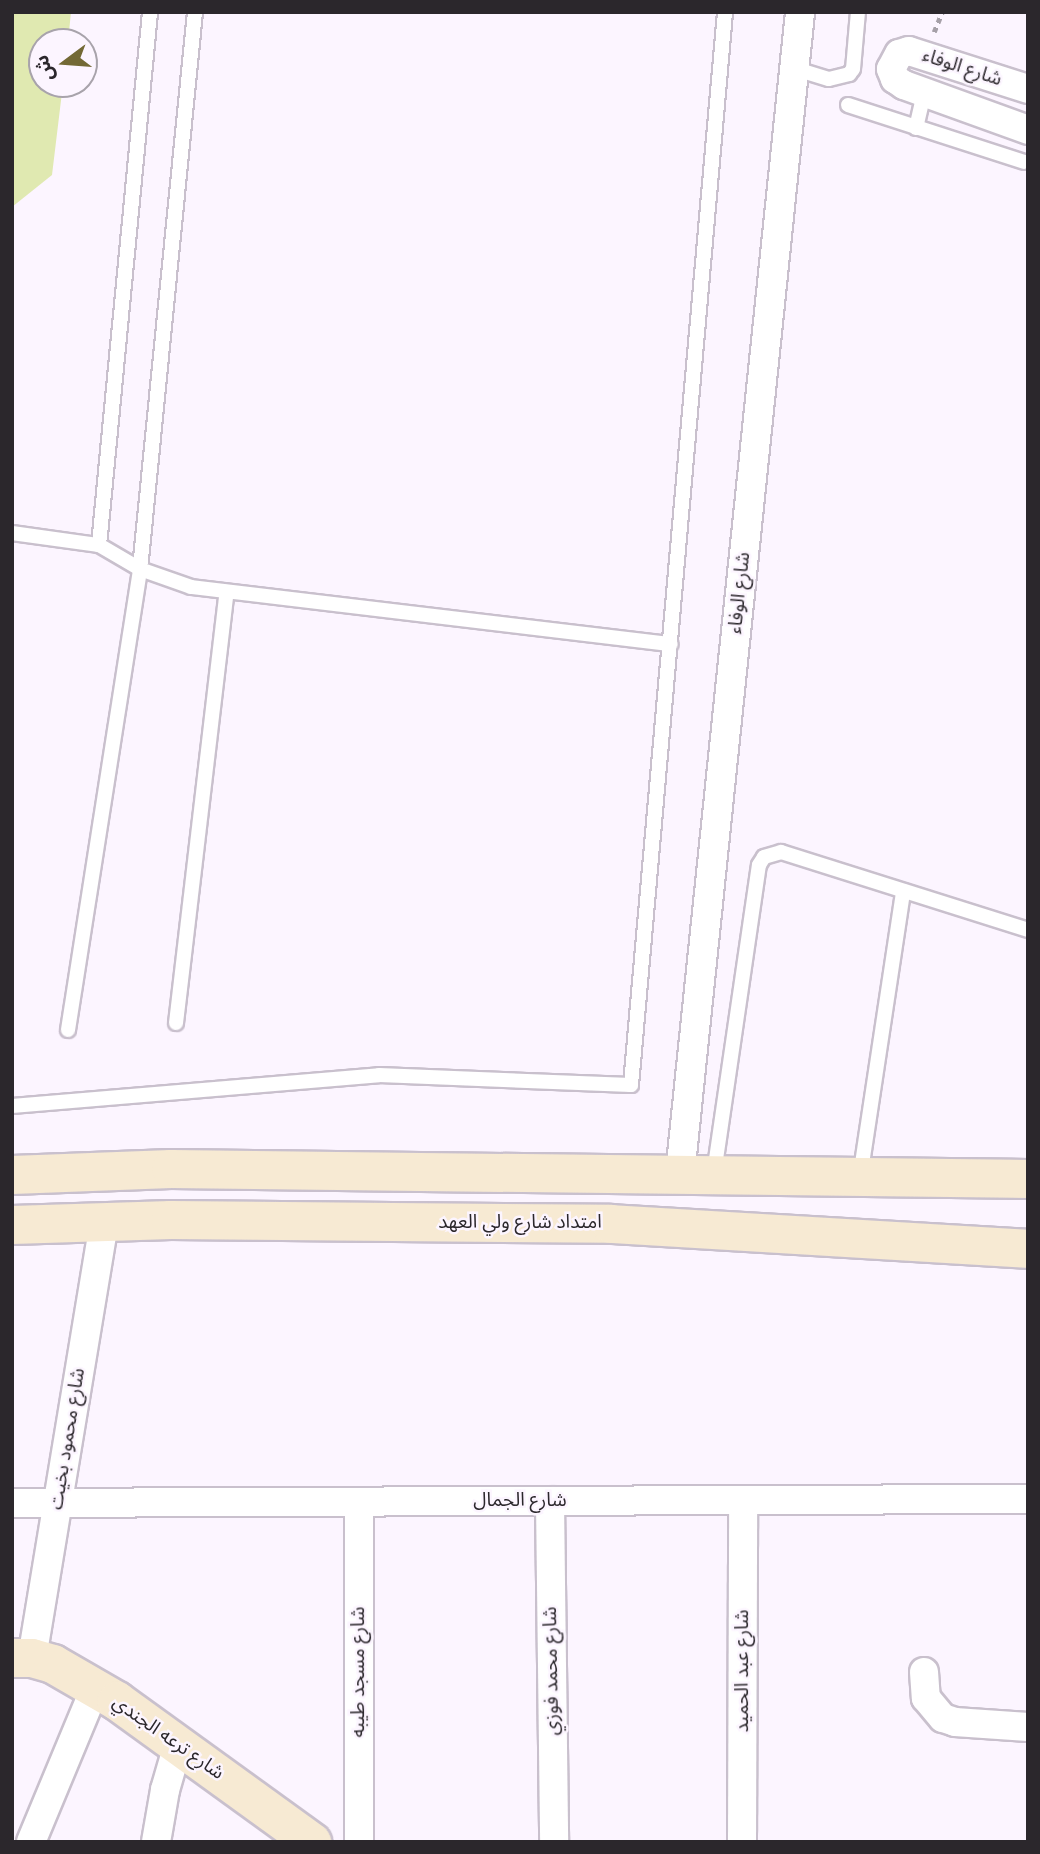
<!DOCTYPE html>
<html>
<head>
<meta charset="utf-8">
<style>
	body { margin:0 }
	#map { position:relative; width:1040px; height:1854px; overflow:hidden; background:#fcf5ff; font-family:Georgia,"Noto Sans Arabic",serif }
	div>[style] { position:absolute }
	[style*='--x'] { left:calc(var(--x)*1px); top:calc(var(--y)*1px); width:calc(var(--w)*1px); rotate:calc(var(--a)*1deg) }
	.green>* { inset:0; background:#e0e9b1 }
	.path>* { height:4.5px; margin-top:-2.25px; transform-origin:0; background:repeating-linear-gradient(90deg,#a6a0a8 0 5px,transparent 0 10px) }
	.roads { filter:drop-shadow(2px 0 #c9c0cd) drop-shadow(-2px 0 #c9c0cd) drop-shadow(0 2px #c9c0cd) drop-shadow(0 -2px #c9c0cd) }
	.lane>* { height:14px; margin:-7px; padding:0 7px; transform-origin:7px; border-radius:7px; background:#fff }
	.street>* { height:28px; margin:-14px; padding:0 14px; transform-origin:14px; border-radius:14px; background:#fff }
	.secondary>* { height:38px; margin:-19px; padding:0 19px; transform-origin:19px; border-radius:19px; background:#f7ead3 }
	span { translate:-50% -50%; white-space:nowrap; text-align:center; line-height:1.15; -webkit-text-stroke:5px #fcf5ff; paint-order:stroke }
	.street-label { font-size:19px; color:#2b272c }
	.frame { position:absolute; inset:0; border:14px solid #2b272c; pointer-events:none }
	.north { position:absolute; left:28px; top:28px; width:70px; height:70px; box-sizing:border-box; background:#fcf5ff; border:2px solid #a8a3ab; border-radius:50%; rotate:254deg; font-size:19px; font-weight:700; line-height:28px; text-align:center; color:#2b272c }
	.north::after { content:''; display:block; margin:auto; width:24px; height:32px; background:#736935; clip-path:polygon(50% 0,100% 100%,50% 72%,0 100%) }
</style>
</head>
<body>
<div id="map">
	<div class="green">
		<i style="clip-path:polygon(12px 12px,71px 12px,68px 42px,42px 42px,42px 84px,63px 84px,52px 175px,12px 207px)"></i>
	</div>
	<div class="path">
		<i style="--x:934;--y:32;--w:22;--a:-68"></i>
	</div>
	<div class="roads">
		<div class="lane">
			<i style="--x:796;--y:69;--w:34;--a:17"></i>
			<i style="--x:829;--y:79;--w:21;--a:-14"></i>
			<i style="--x:849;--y:74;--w:6;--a:-51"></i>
			<i style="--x:853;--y:69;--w:57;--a:-85"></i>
			<i style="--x:848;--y:105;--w:185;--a:17.9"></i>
			<i style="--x:916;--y:128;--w:36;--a:-77"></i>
			<i style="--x:12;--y:533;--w:88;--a:7.9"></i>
			<i style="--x:99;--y:545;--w:48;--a:30.3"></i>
			<i style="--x:140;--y:569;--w:54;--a:19.4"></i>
			<i style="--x:191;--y:587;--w:483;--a:6.8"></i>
			<i style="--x:99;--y:545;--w:535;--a:-84.53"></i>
			<i style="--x:176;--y:1023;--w:434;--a:-83.3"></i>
			<i style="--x:68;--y:1030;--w:467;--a:-81.1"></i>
			<i style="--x:140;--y:569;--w:560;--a:-84.36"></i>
			<i style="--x:12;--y:1106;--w:368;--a:-4.8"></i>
			<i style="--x:379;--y:1075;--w:252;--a:2.3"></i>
			<i style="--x:631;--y:1085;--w:1077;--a:-84.99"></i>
			<i style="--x:714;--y:1173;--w:311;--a:-81.7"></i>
			<i style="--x:759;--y:865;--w:9;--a:-58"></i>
			<i style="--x:764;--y:857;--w:18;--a:-16"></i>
			<i style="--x:781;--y:852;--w:259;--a:17.5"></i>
			<i style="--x:860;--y:1177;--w:289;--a:-81.4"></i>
		</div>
		<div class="street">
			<i style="--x:1028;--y:89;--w:125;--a:-162.3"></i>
			<i style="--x:909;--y:51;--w:10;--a:163"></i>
			<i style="--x:899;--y:54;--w:17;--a:118"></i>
			<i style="--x:891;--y:69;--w:11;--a:68"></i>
			<i style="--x:895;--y:79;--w:11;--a:34"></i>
			<i style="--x:904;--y:85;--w:132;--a:19.9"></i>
			<i style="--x:680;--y:1174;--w:1168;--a:-84.1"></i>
			<i style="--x:550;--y:1501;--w:341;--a:89.3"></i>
			<i style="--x:359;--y:1502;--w:340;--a:90"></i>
			<i style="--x:12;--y:1503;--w:1016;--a:-0.23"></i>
			<i style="--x:32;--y:1658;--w:443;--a:-80.6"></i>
			<i style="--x:924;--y:1672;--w:26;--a:86"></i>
			<i style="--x:926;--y:1698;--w:26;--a:50"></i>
			<i style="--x:943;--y:1718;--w:13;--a:18"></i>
			<i style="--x:955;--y:1722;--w:73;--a:3.9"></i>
			<i style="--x:31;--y:1842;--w:167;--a:-67.4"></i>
			<i style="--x:156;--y:1842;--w:53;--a:-80.2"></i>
			<i style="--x:165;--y:1790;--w:47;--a:-73.9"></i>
			<i style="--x:742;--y:1842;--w:342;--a:-89.8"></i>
		</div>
		<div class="secondary">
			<i style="--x:12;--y:1175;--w:159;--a:-2.2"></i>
			<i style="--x:171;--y:1169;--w:857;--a:0.67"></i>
			<i style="--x:12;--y:1225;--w:159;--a:-1.8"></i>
			<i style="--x:171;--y:1220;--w:440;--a:0.5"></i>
			<i style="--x:611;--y:1224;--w:418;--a:3.4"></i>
			<i style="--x:12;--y:1658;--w:20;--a:0"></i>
			<i style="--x:32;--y:1658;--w:22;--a:16"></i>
			<i style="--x:53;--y:1664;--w:74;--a:30"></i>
			<i style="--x:117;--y:1701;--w:241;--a:35.9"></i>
		</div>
	</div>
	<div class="street-label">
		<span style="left:962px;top:68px;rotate:18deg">شارع الوفاء</span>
		<span style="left:740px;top:593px;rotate:-84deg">شارع الوفاء</span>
		<span style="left:520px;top:1223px">امتداد شارع ولي العهد</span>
		<span style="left:68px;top:1439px;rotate:-81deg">شارع محمود بخيت</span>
		<span style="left:520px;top:1501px">شارع الجمال</span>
		<span style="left:552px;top:1671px;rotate:-91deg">شارع محمد فوزي</span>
		<span style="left:743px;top:1671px;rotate:-90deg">شارع عبد الحميد</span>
		<span style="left:359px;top:1672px;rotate:-90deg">شارع مسجد طيبه</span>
		<span style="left:168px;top:1738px;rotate:35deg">شارع ترعه الجندي</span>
	</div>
	<div class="frame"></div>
	<div class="north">ش</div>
</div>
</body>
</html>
